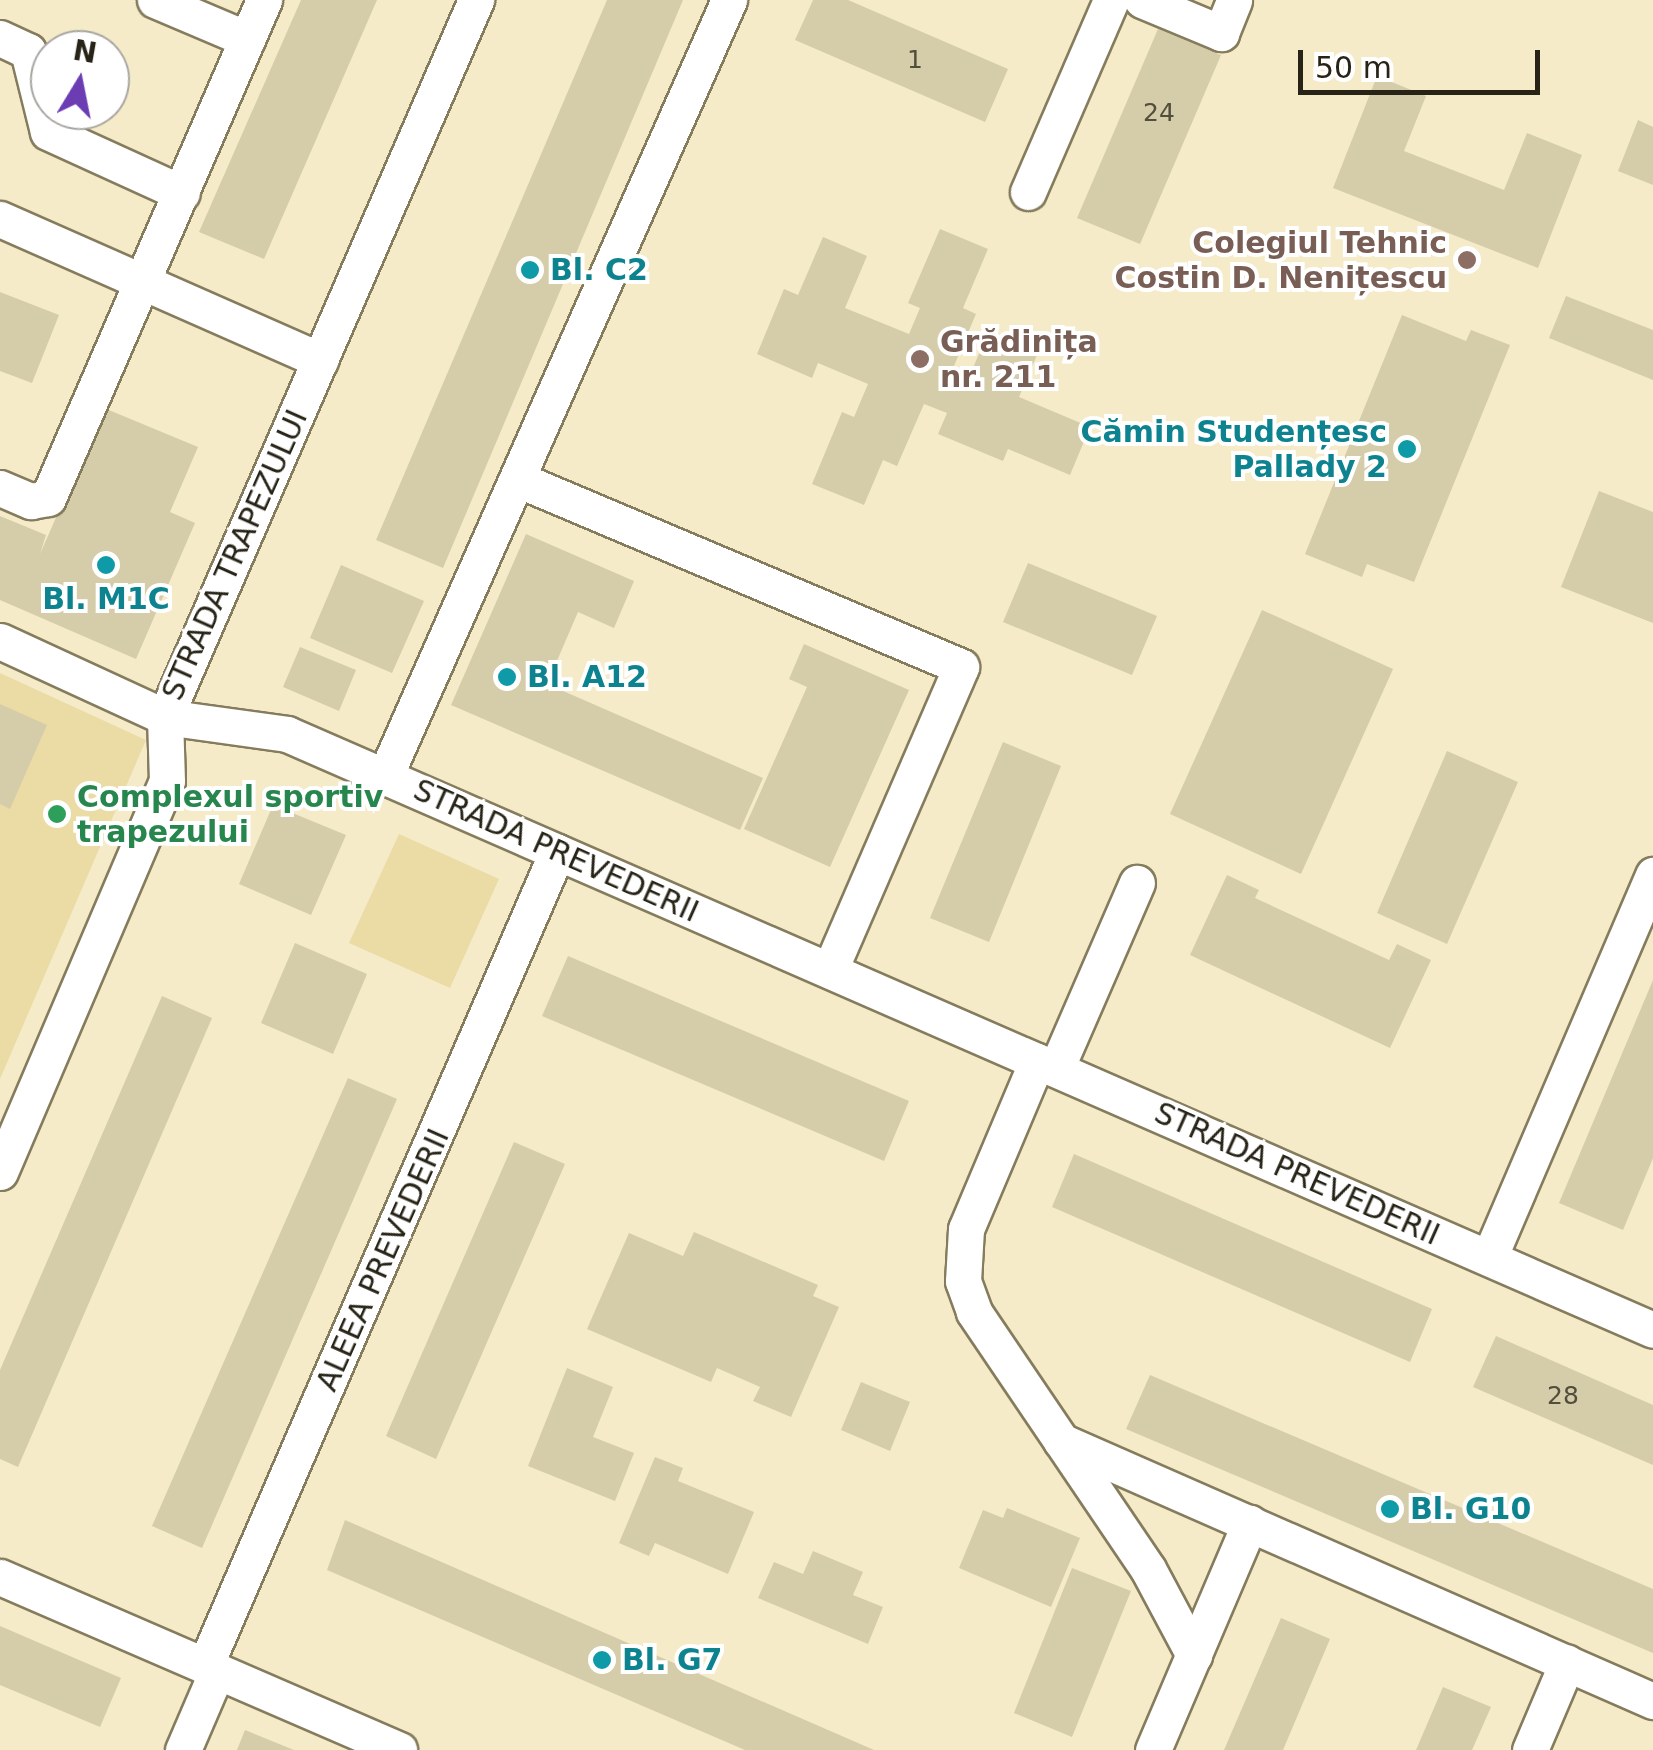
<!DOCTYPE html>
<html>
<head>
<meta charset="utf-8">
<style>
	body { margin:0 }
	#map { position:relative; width:1653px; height:1750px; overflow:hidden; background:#f5ebc9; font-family:"DejaVu Sans",sans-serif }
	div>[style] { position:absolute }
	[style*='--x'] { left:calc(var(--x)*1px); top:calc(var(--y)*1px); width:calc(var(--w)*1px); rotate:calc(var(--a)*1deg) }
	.green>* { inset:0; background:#ebdca6 }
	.building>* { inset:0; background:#d5ccaa }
	.roads { filter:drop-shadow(2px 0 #857c5d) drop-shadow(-2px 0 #857c5d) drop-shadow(0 2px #857c5d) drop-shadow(0 -2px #857c5d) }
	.minor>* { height:35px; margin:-17.5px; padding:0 17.5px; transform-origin:17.5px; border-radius:17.5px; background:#fff }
	.dots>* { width:28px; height:28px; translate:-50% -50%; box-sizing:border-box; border:5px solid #fff; border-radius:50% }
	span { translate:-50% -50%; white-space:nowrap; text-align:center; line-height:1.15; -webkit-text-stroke:8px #fff; paint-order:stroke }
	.number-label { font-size:25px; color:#524e3c }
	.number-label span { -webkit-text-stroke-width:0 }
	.education-label { font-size:30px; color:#785e54; font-weight:700 }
	.right { translate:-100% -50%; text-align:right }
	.left { translate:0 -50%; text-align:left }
	.culture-label { font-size:30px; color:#0d838f; font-weight:700 }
	.street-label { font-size:30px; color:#272417 }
	.leisure-label { font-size:30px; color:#27864d; font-weight:700 }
	.north { position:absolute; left:30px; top:30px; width:100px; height:100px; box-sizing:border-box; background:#fff; border:2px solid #a9a7a2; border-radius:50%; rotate:10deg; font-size:28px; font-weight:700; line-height:40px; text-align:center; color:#272417 }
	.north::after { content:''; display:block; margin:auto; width:35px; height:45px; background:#6c3cb3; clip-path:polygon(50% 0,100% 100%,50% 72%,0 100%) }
	.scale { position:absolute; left:1298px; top:50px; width:242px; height:45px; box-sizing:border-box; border:5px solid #272417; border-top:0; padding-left:12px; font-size:30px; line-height:35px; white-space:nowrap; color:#272417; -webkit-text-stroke:8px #fff; paint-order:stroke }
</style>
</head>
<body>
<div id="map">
	<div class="green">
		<i style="clip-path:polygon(0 673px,146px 740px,0 1079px)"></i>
		<i style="clip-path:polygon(399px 834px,499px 879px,450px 988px,349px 943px)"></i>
	</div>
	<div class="building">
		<i style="clip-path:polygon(301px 0,377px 0,264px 259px,199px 232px)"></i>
		<i style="clip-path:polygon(607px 0,683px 0,443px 568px,376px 540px)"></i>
		<i style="clip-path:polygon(813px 0,848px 0,1008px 69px,985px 122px,795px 40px)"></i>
		<i style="clip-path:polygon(1158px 29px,1221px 55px,1140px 244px,1077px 218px)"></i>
		<i style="clip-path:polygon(1377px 76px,1426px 96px,1404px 151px,1504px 190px,1527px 133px,1582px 155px,1538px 268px,1333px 188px)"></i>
		<i style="clip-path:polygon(1638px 120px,1653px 127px,1653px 185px,1618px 171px)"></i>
		<i style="clip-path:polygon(940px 229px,988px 249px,963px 308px,976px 314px,954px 366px,971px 373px,987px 334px,1037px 355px,1019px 397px,1090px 427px,1070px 475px,1008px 449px,1003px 461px,938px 434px,947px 413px,924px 404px,897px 466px,883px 460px,864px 505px,812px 484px,842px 412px,854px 417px,868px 384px,818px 363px,812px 378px,757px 354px,784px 289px,798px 295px,823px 237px,867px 256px,845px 308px,909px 334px,920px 308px,908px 303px)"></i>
		<i style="clip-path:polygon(0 292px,59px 315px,32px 383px,0 371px)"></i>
		<i style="clip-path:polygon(1566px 296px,1653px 330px,1653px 380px,1549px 338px)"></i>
		<i style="clip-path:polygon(1402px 315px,1466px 341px,1471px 330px,1510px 345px,1414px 582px,1367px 564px,1362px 577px,1305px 554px)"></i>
		<i style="clip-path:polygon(104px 408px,198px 447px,170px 512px,195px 523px,136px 659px,0 600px,0 516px,46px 535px,40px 554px)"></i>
		<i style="clip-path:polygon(1599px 491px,1653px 512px,1653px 623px,1561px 587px)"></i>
		<i style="clip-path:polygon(526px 534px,634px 581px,614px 628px,578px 612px,547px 684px,763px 778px,740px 830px,451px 705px)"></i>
		<i style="clip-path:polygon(1028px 563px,1157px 616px,1132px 675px,1003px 622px)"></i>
		<i style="clip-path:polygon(341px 565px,424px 601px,392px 673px,310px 638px)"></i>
		<i style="clip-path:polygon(1262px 610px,1393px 669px,1301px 874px,1170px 814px)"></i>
		<i style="clip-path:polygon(804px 644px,909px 690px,830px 867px,744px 829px,807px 687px,789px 679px)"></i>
		<i style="clip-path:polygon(300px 647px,356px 670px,339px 711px,283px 687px)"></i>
		<i style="clip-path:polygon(0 704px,47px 725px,10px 809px,0 804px)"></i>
		<i style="clip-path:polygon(1003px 742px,1061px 766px,989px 942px,930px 918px)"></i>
		<i style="clip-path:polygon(1447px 751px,1518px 782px,1447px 944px,1377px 913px)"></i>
		<i style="clip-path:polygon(273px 805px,346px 835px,311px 915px,239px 884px)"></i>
		<i style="clip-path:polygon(1227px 875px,1259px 890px,1255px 898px,1389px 960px,1397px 944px,1431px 960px,1390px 1048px,1190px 955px)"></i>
		<i style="clip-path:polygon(295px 943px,367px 974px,333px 1054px,261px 1023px)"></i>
		<i style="clip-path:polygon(568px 956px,909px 1101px,884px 1161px,542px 1016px)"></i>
		<i style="clip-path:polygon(1653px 980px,1653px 1158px,1623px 1230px,1559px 1203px)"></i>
		<i style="clip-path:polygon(162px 996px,212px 1018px,18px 1467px,0 1459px,0 1370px)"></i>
		<i style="clip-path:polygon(348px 1078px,397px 1099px,202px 1548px,152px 1526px)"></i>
		<i style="clip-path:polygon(514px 1142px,565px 1164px,436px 1459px,386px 1436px)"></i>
		<i style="clip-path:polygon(1074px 1154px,1432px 1309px,1410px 1362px,1052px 1207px)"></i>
		<i style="clip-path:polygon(694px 1232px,818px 1285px,813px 1296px,839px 1307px,791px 1417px,753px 1401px,760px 1387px,717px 1368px,711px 1382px,587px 1329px,629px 1233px,683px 1256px)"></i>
		<i style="clip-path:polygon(1496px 1336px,1653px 1405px,1653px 1465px,1473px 1387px)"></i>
		<i style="clip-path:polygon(567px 1368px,613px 1387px,593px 1437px,634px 1453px,615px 1501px,528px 1466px)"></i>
		<i style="clip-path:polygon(1150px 1375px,1653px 1589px,1653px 1653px,1126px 1429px)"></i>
		<i style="clip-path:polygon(861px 1382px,910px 1402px,890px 1451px,841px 1430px)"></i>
		<i style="clip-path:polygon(655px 1457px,683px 1468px,678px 1481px,754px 1512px,728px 1574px,655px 1543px,649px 1556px,619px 1543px)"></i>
		<i style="clip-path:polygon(1007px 1508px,1080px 1538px,1051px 1607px,959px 1568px,983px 1510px,1003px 1518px)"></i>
		<i style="clip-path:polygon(345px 1520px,874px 1750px,745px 1750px,327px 1570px)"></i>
		<i style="clip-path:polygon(813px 1551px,863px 1572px,853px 1595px,883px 1607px,868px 1644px,758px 1598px,774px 1562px,803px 1574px)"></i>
		<i style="clip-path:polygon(1072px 1568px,1131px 1591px,1072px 1737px,1014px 1713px)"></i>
		<i style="clip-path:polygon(1281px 1618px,1330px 1639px,1283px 1750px,1224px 1750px)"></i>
		<i style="clip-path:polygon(0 1626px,121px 1678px,100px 1727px,0 1685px)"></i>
		<i style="clip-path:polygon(1443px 1687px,1491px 1707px,1472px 1750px,1416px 1750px)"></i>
		<i style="clip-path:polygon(245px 1730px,294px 1750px,237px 1750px)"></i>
	</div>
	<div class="roads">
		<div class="minor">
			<i style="--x:155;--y:0;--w:100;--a:23"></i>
			<i style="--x:1142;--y:0;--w:86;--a:22.7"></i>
			<i style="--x:1221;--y:33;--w:35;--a:-68"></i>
			<i style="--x:0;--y:38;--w:31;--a:25"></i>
			<i style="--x:28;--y:51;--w:83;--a:76.1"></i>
			<i style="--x:48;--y:132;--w:147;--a:24.5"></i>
			<i style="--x:1028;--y:192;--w:209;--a:-66.6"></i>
			<i style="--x:0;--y:219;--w:350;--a:23.8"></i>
			<i style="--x:517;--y:479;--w:482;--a:22.9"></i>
			<i style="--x:961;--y:667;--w:330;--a:113.4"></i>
			<i style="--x:0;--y:488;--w:34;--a:23"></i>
			<i style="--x:31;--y:501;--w:17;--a:-10"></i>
			<i style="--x:48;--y:498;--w:543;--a:-66.55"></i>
			<i style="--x:0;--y:641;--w:182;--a:24.7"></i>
			<i style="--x:165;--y:717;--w:123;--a:7.9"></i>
			<i style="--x:287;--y:734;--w:1490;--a:23.57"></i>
			<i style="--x:385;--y:776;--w:849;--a:-66.09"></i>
			<i style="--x:1037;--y:1061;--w:182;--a:112.9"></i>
			<i style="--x:966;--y:1229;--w:52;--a:93.3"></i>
			<i style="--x:963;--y:1281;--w:33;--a:70"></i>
			<i style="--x:974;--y:1312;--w:310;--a:55.9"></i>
			<i style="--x:1148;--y:1569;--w:98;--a:61.9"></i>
			<i style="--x:1056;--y:1069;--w:203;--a:-66.5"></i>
			<i style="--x:0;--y:1172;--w:425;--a:-66.9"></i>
			<i style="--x:167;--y:781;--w:64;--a:-91.8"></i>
			<i style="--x:165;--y:717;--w:782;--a:-66.55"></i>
			<i style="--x:1489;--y:1258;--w:417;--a:-66.8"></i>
			<i style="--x:1061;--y:1441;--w:647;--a:23.71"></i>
			<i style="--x:0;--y:1577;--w:435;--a:23.4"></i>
			<i style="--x:205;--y:1666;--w:887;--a:-66.61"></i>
			<i style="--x:183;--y:1750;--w:86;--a:-66.7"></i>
			<i style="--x:1153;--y:1750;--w:247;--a:-66.9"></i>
			<i style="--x:1530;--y:1750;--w:95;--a:-67"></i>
		</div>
	</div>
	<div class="dots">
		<i style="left:1467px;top:260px;background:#8d6e63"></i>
		<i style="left:530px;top:270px;background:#0f9aa8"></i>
		<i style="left:920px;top:359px;background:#8d6e63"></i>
		<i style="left:1407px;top:449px;background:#0f9aa8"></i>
		<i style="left:106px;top:565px;background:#0f9aa8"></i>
		<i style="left:507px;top:677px;background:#0f9aa8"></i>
		<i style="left:57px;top:814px;background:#2e9e5b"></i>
		<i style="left:1390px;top:1509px;background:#0f9aa8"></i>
		<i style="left:602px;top:1660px;background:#0f9aa8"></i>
	</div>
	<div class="number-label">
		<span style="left:915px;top:60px">1</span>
		<span style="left:1159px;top:113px">24</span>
		<span style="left:1563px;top:1396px">28</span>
	</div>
	<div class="education-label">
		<span class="right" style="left:1447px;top:260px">Colegiul Tehnic<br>Costin D. Nenițescu</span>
		<span class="left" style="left:940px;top:359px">Grădinița<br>nr. 211</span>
	</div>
	<div class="culture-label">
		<span class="left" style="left:550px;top:270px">Bl. C2</span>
		<span class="right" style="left:1387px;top:449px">Cămin Studențesc<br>Pallady 2</span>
		<span style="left:106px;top:599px">Bl. M1C</span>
		<span class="left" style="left:527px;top:677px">Bl. A12</span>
		<span class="left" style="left:1410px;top:1509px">Bl. G10</span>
		<span class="left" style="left:622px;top:1660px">Bl. G7</span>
	</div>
	<div class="street-label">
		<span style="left:235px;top:555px;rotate:-66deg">STRADA TRAPEZULUI</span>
		<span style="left:556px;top:851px;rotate:24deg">STRADA PREVEDERII</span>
		<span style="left:1297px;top:1174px;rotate:24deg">STRADA PREVEDERII</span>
		<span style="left:383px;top:1260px;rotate:-66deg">ALEEA PREVEDERII</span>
	</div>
	<div class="leisure-label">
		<span class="left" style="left:77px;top:814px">Complexul sportiv<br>trapezului</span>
	</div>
	<div class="north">N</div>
	<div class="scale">50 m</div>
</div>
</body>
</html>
